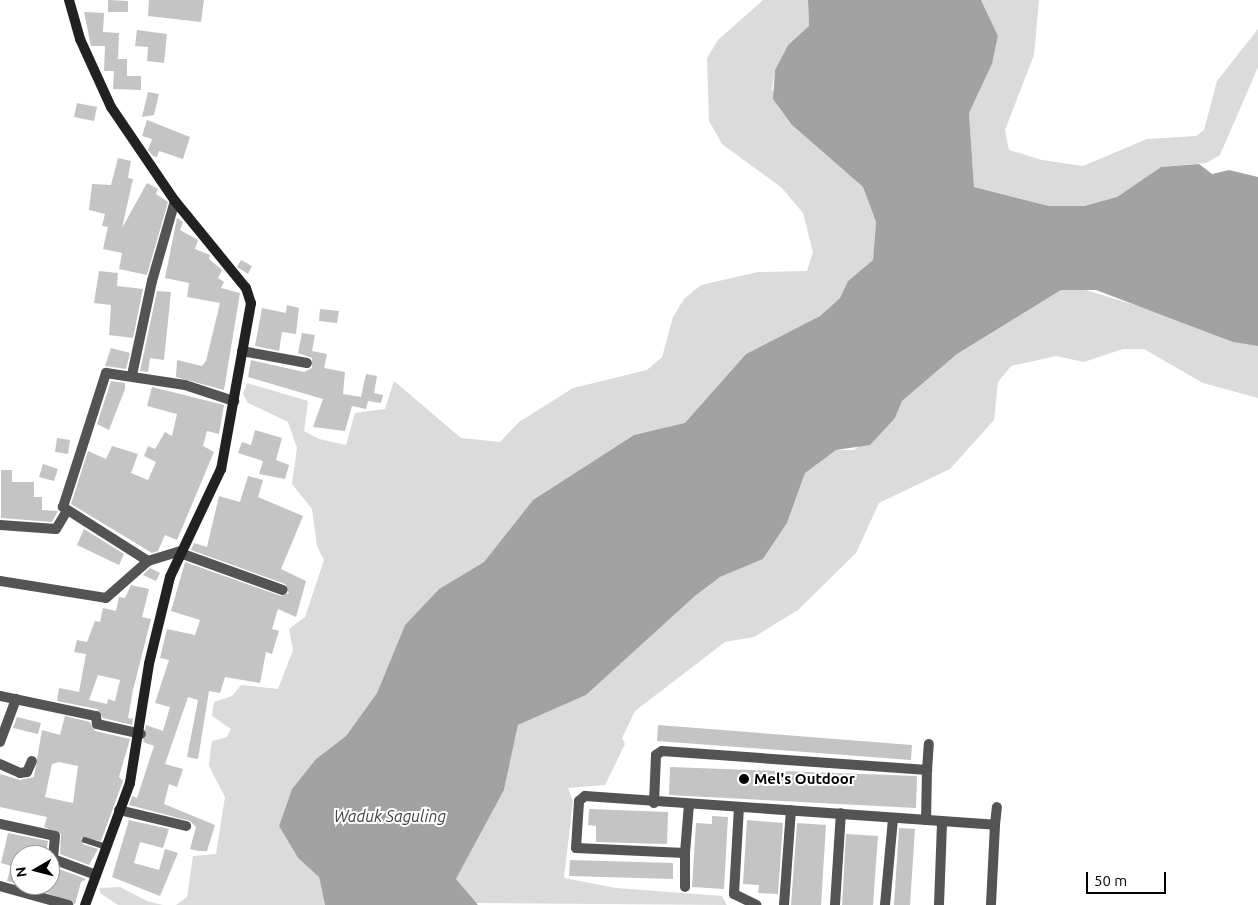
<!DOCTYPE html>
<html>
<head>
<meta charset="utf-8">
<style>
	body { margin:0 }
	#map { position:relative; width:1258px; height:905px; overflow:hidden; background:#fff; font-family:Ubuntu,sans-serif }
	div>[style] { position:absolute }
	[style*='--x'] { left:calc(var(--x)*1px); top:calc(var(--y)*1px); width:calc(var(--w)*1px); rotate:calc(var(--a)*1deg) }
	.green>* { inset:0; background:#dbdbdb }
	.water>* { inset:0; background:#a2a2a2 }
	.building>* { inset:0; background:#c4c4c4 }
	.lane>* { height:5.5px; margin:-2.75px; padding:0 2.75px; transform-origin:2.75px; border-radius:2.75px; background:#545454 }
	.street>* { height:10px; margin:-5px; padding:0 5px; transform-origin:5px; border-radius:5px; background:#545454 }
	.secondary>* { height:10px; margin:-5px; padding:0 5px; transform-origin:5px; border-radius:5px; background:#212121 }
	.dots>* { width:14px; height:14px; translate:-50% -50%; box-sizing:border-box; border:2px solid #fff; border-radius:50% }
	span { translate:-50% -50%; white-space:nowrap; text-align:center; line-height:1.15; -webkit-text-stroke:4px #fff; paint-order:stroke }
	.poi-label { font-size:15px; color:#000; font-weight:700 }
	.left { translate:0 -50%; text-align:left }
	.water-label { font-size:16px; color:#434343; font-style:italic }
	.north { position:absolute; left:10px; top:845px; width:50px; height:50px; box-sizing:border-box; background:#fff; border:1px solid #999; border-radius:50%; rotate:262deg; font-size:14px; font-weight:700; line-height:20px; text-align:center; color:#000 }
	.north::after { content:''; display:block; margin:auto; width:18px; height:22px; background:#000; clip-path:polygon(50% 0,100% 100%,50% 72%,0 100%) }
	.scale { position:absolute; left:1086px; top:872px; width:80px; height:22px; box-sizing:border-box; border:2px solid #000; border-top:0; padding-left:6px; font-size:15px; line-height:18px; white-space:nowrap; color:#000; -webkit-text-stroke:4px #fff; paint-order:stroke }
</style>
</head>
<body>
<div id="map">
	<div class="green">
		<i style="clip-path:polygon(763px 0,808px 0,809px 26px,788px 45px,775px 70px,772px 89px,792px 125px,863px 187px,876px 222px,873px 260px,848px 281px,840px 298px,820px 316px,746px 354px,685px 424px,634px 435px,533px 500px,484px 562px,439px 589px,405px 625px,377px 693px,346px 736px,316px 759px,292px 789px,279px 826px,298px 858px,319px 877px,325px 905px,176px 905px,187px 897px,193px 856px,216px 854px,225px 797px,209px 766px,211px 746px,212px 741px,227px 737px,231px 729px,212px 716px,214px 702px,232px 696px,241px 685px,278px 689px,293px 650px,289px 629px,305px 617px,324px 560px,317px 546px,312px 509px,292px 484px,297px 448px,288px 422px,248px 403px,243px 394px,247px 383px,308px 401px,304px 431px,319px 439px,346px 445px,355px 413px,385px 409px,394px 381px,461px 438px,500px 442px,519px 422px,573px 388px,647px 370px,662px 357px,673px 317px,684px 299px,701px 285px,758px 272px,807px 271px,813px 252px,803px 213px,782px 188px,722px 144px,709px 121px,707px 58px,718px 40px)"></i>
		<i style="clip-path:polygon(981px 0,1039px 0,1034px 55px,1005px 130px,1009px 150px,1042px 160px,1083px 166px,1147px 139px,1196px 136px,1204px 130px,1217px 81px,1258px 29px,1258px 67px,1220px 155px,1206px 163px,1161px 167px,1117px 197px,1084px 206px,1049px 206px,974px 187px,969px 113px,992px 64px,998px 36px)"></i>
		<i style="clip-path:polygon(1079px 288px,1168px 315px,1233px 342px,1258px 346px,1258px 398px,1203px 383px,1144px 349px,1123px 349px,1084px 362px,1056px 356px,1011px 366px,998px 382px,994px 420px,950px 469px,879px 503px,856px 553px,798px 610px,754px 637px,725px 642px,635px 711px,622px 738px,625px 744px,605px 785px,568px 788px,573px 801px,564px 878px,616px 888px,722px 896px,727px 905px,475px 903px,456px 879px,504px 790px,518px 725px,586px 695px,695px 596px,720px 577px,763px 559px,787px 523px,805px 473px,819px 460px,836px 450px,854px 450px,895px 418px,902px 401px,957px 354px,1061px 290px)"></i>
		<i style="clip-path:polygon(120px 887px,147px 901px,163px 905px,118px 905px,100px 893px,100px 888px)"></i>
	</div>
	<div class="water">
		<i style="clip-path:polygon(808px 0,981px 0,998px 36px,992px 64px,969px 113px,974px 187px,1049px 206px,1084px 206px,1117px 197px,1161px 167px,1199px 164px,1212px 174px,1229px 170px,1258px 177px,1258px 346px,1233px 342px,1096px 290px,1061px 290px,957px 354px,902px 401px,895px 418px,870px 445px,836px 450px,805px 473px,787px 523px,763px 559px,720px 577px,695px 596px,586px 695px,518px 725px,504px 790px,456px 879px,478px 905px,325px 905px,319px 877px,298px 858px,279px 826px,292px 789px,316px 759px,346px 736px,377px 693px,405px 625px,439px 589px,484px 562px,533px 500px,634px 435px,685px 423px,746px 354px,820px 316px,840px 298px,848px 281px,873px 260px,876px 222px,863px 187px,792px 125px,773px 99px,775px 70px,788px 45px,809px 26px)"></i>
	</div>
	<div class="building">
		<i style="clip-path:polygon(108px 0,128px 1px,128px 12px,108px 12px)"></i>
		<i style="clip-path:polygon(149px 0,204px 0,201px 22px,148px 16px)"></i>
		<i style="clip-path:polygon(84px 12px,104px 13px,103px 32px,119px 33px,118px 59px,127px 59px,127px 76px,141px 76px,141px 90px,113px 89px,114px 71px,104px 71px,105px 46px,91px 46px)"></i>
		<i style="clip-path:polygon(137px 30px,167px 34px,164px 63px,147px 61px,148px 47px,135px 46px)"></i>
		<i style="clip-path:polygon(148px 92px,159px 94px,154px 115px,142px 117px)"></i>
		<i style="clip-path:polygon(77px 103px,97px 107px,94px 121px,74px 117px)"></i>
		<i style="clip-path:polygon(147px 120px,190px 137px,183px 159px,159px 151px,157px 157px,153px 156px,148px 150px,152px 139px,142px 136px)"></i>
		<i style="clip-path:polygon(118px 158px,131px 161px,128px 178px,133px 179px,122px 228px,147px 183px,158px 189px,156px 194px,168px 202px,147px 275px,119px 269px,122px 253px,103px 249px,108px 227px,102px 226px,105px 214px,89px 210px,92px 184px,111px 185px)"></i>
		<i style="clip-path:polygon(177px 218px,183px 222px,180px 230px,198px 240px,195px 249px,210px 255px,209px 259px,222px 270px,218px 278px,224px 282px,221px 288px,240px 293px,224px 390px,176px 377px,177px 360px,202px 366px,206px 361px,220px 303px,187px 297px,189px 283px,165px 278px)"></i>
		<i style="clip-path:polygon(241px 260px,252px 266px,248px 274px,237px 267px)"></i>
		<i style="clip-path:polygon(99px 271px,118px 273px,117px 286px,143px 289px,133px 338px,109px 335px,111px 305px,94px 303px)"></i>
		<i style="clip-path:polygon(157px 291px,171px 292px,164px 360px,150px 358px,148px 372px,140px 371px)"></i>
		<i style="clip-path:polygon(287px 305px,299px 308px,296px 334px,282px 332px,279px 351px,255px 346px,262px 308px,286px 313px)"></i>
		<i style="clip-path:polygon(320px 309px,339px 311px,337px 323px,319px 321px)"></i>
		<i style="clip-path:polygon(302px 333px,315px 335px,312px 351px,327px 354px,324px 368px,345px 372px,343px 394px,361px 397px,366px 374px,377px 376px,374px 393px,383px 395px,381px 403px,368px 401px,366px 409px,352px 406px,345px 431px,313px 427px,323px 399px,248px 377px,251px 360px,304px 372px,312px 368px,312px 358px,298px 353px)"></i>
		<i style="clip-path:polygon(111px 348px,130px 353px,126px 369px,105px 366px)"></i>
		<i style="clip-path:polygon(111px 381px,125px 383px,125px 389px,109px 430px,97px 424px)"></i>
		<i style="clip-path:polygon(152px 387px,224px 405px,219px 434px,207px 431px,203px 446px,214px 452px,177px 540px,165px 535px,158px 551px,152px 553px,71px 504px,88px 451px,106px 459px,112px 446px,138px 454px,131px 473px,148px 480px,156px 462px,144px 456px,148px 446px,155px 449px,165px 432px,172px 436px,177px 414px,147px 406px)"></i>
		<i style="clip-path:polygon(255px 430px,282px 438px,276px 460px,289px 465px,285px 479px,259px 474px,263px 461px,238px 453px,242px 442px,251px 445px)"></i>
		<i style="clip-path:polygon(57px 438px,70px 440px,68px 454px,55px 452px)"></i>
		<i style="clip-path:polygon(43px 464px,58px 469px,54px 481px,39px 477px)"></i>
		<i style="clip-path:polygon(1px 470px,12px 470px,12px 482px,34px 482px,34px 497px,42px 497px,42px 510px,58px 511px,52px 522px,1px 518px)"></i>
		<i style="clip-path:polygon(248px 476px,263px 480px,258px 497px,303px 516px,281px 569px,306px 581px,296px 617px,278px 609px,272px 629px,279px 631px,272px 654px,266px 652px,260px 683px,225px 677px,220px 693px,209px 691px,198px 759px,187px 757px,198px 700px,188px 697px,165px 764px,183px 769px,177px 787px,169px 784px,164px 804px,215px 825px,207px 851px,199px 851px,190px 849px,196px 827px,190px 821px,129px 805px,132px 796px,137px 798px,154px 746px,143px 742px,146px 725px,163px 731px,170px 707px,155px 703px,169px 660px,160px 658px,167px 629px,195px 635px,200px 620px,171px 611px,185px 562px,281px 596px,289px 593px,285px 584px,191px 550px,194px 543px,207px 547px,219px 496px,240px 502px)"></i>
		<i style="clip-path:polygon(84px 529px,124px 554px,119px 565px,77px 545px)"></i>
		<i style="clip-path:polygon(150px 568px,160px 573px,156px 581px,143px 575px)"></i>
		<i style="clip-path:polygon(evenodd,131px 585px,149px 589px,142px 617px,151px 619px,133px 690px,128px 718px,133px 719px,132px 725px,103px 718px,97px 709px,57px 701px,59px 688px,79px 692px,86px 654px,74px 652px,77px 640px,87px 642px,95px 621px,100px 622px,103px 608px,116px 611px,119px 597px,125px 598px,131px 585px,98px 675px,120px 680px,115px 701px,108px 699px,107px 704px,89px 700px,98px 675px)"></i>
		<i style="clip-path:polygon(evenodd,65px 716px,90px 722px,95px 731px,130px 739px,119px 777px,123px 781px,101px 841px,81px 838px,83px 844px,98px 849px,89px 865px,60px 854px,61px 834px,44px 827px,47px 817px,0 807px,0 774px,20px 780px,34px 777px,42px 730px,60px 735px,65px 716px,59px 762px,78px 766px,73px 803px,45px 797px,52px 764px,59px 762px)"></i>
		<i style="clip-path:polygon(17px 717px,41px 723px,38px 734px,13px 728px)"></i>
		<i style="clip-path:polygon(658px 725px,912px 745px,911px 760px,657px 741px)"></i>
		<i style="clip-path:polygon(670px 767px,917px 776px,916px 808px,669px 795px)"></i>
		<i style="clip-path:polygon(589px 809px,668px 812px,667px 844px,596px 842px,596px 826px,588px 825px)"></i>
		<i style="clip-path:polygon(712px 816px,728px 817px,724px 889px,692px 887px,696px 823px,712px 824px)"></i>
		<i style="clip-path:polygon(129px 820px,169px 829px,163px 848px,140px 842px,134px 863px,159px 870px,165px 849px,178px 853px,160px 896px,112px 877px)"></i>
		<i style="clip-path:polygon(747px 820px,783px 823px,778px 894px,758px 893px,759px 885px,743px 884px)"></i>
		<i style="clip-path:polygon(797px 823px,826px 825px,821px 905px,791px 905px)"></i>
		<i style="clip-path:polygon(899px 828px,915px 829px,910px 905px,894px 905px)"></i>
		<i style="clip-path:polygon(8px 833px,48px 841px,46px 855px,20px 855px,20px 884px,7px 881px,11px 866px,1px 863px)"></i>
		<i style="clip-path:polygon(846px 834px,878px 836px,873px 905px,842px 905px)"></i>
		<i style="clip-path:polygon(570px 860px,673px 863px,673px 879px,569px 876px)"></i>
		<i style="clip-path:polygon(51px 866px,86px 879px,81px 882px,75px 904px,42px 891px,44px 885px,50px 885px)"></i>
	</div>
	<div class="lane">
		<i style="--x:85;--y:840;--w:22;--a:18"></i>
	</div>
	<div class="street">
		<i style="--x:242;--y:351;--w:66;--a:10.5"></i>
		<i style="--x:132;--y:375;--w:96;--a:-78"></i>
		<i style="--x:152;--y:281;--w:83;--a:-74"></i>
		<i style="--x:0;--y:525;--w:56;--a:4.1"></i>
		<i style="--x:56;--y:529;--w:21;--a:-59"></i>
		<i style="--x:180;--y:553;--w:109;--a:19.8"></i>
		<i style="--x:148;--y:561;--w:101;--a:-147.6"></i>
		<i style="--x:63;--y:507;--w:141;--a:-72.2"></i>
		<i style="--x:106;--y:373;--w:80;--a:8.6"></i>
		<i style="--x:185;--y:385;--w:52;--a:18.1"></i>
		<i style="--x:0;--y:581;--w:107;--a:9.1"></i>
		<i style="--x:106;--y:598;--w:56;--a:-41.4"></i>
		<i style="--x:148;--y:561;--w:34;--a:-17"></i>
		<i style="--x:0;--y:696;--w:98;--a:11.8"></i>
		<i style="--x:96;--y:716;--w:8;--a:83"></i>
		<i style="--x:97;--y:724;--w:45;--a:12.8"></i>
		<i style="--x:0;--y:742;--w:46;--a:-69.6"></i>
		<i style="--x:0;--y:764;--w:22;--a:24"></i>
		<i style="--x:20;--y:773;--w:7;--a:-8"></i>
		<i style="--x:27;--y:772;--w:12;--a:-66"></i>
		<i style="--x:927;--y:770;--w:26;--a:-86"></i>
		<i style="--x:654;--y:803;--w:48;--a:-87.6"></i>
		<i style="--x:656;--y:755;--w:7;--a:-34"></i>
		<i style="--x:662;--y:751;--w:266;--a:4.1"></i>
		<i style="--x:927;--y:770;--w:50;--a:91.1"></i>
		<i style="--x:689;--y:804;--w:49;--a:94.7"></i>
		<i style="--x:685;--y:853;--w:109;--a:-177.4"></i>
		<i style="--x:576;--y:848;--w:47;--a:-86.3"></i>
		<i style="--x:579;--y:801;--w:8;--a:-40"></i>
		<i style="--x:585;--y:796;--w:411;--a:4"></i>
		<i style="--x:995;--y:825;--w:80;--a:92.9"></i>
		<i style="--x:739;--y:807;--w:87;--a:93.3"></i>
		<i style="--x:734;--y:894;--w:25;--a:26"></i>
		<i style="--x:119;--y:810;--w:69;--a:13.4"></i>
		<i style="--x:0;--y:824;--w:56;--a:12.3"></i>
		<i style="--x:55;--y:836;--w:23;--a:95"></i>
		<i style="--x:53;--y:859;--w:46;--a:20.4"></i>
		<i style="--x:995;--y:825;--w:18;--a:-84"></i>
		<i style="--x:0;--y:886;--w:71;--a:15.6"></i>
		<i style="--x:685;--y:887;--w:34;--a:-90"></i>
		<i style="--x:784;--y:905;--w:95;--a:-85.8"></i>
		<i style="--x:835;--y:905;--w:92;--a:-86.3"></i>
		<i style="--x:885;--y:905;--w:87;--a:-84.7"></i>
		<i style="--x:939;--y:905;--w:83;--a:-87.9"></i>
	</div>
	<div class="secondary">
		<i style="--x:69;--y:0;--w:41;--a:74.2"></i>
		<i style="--x:80;--y:39;--w:75;--a:65.5"></i>
		<i style="--x:111;--y:107;--w:114;--a:55.8"></i>
		<i style="--x:175;--y:201;--w:112;--a:50.8"></i>
		<i style="--x:246;--y:288;--w:16;--a:72"></i>
		<i style="--x:251;--y:303;--w:169;--a:100.2"></i>
		<i style="--x:221;--y:469;--w:119;--a:115.3"></i>
		<i style="--x:170;--y:577;--w:89;--a:103.6"></i>
		<i style="--x:149;--y:664;--w:121;--a:99.1"></i>
		<i style="--x:130;--y:783;--w:130;--a:110.2"></i>
	</div>
	<div class="dots">
		<i style="left:744px;top:779px;background:#000"></i>
	</div>
	<div class="poi-label">
		<span class="left" style="left:754px;top:779px">Mel's Outdoor</span>
	</div>
	<div class="water-label">
		<span style="left:390px;top:816px">Waduk Saguling</span>
	</div>
	<div class="north">N</div>
	<div class="scale">50 m</div>
</div>
</body>
</html>
